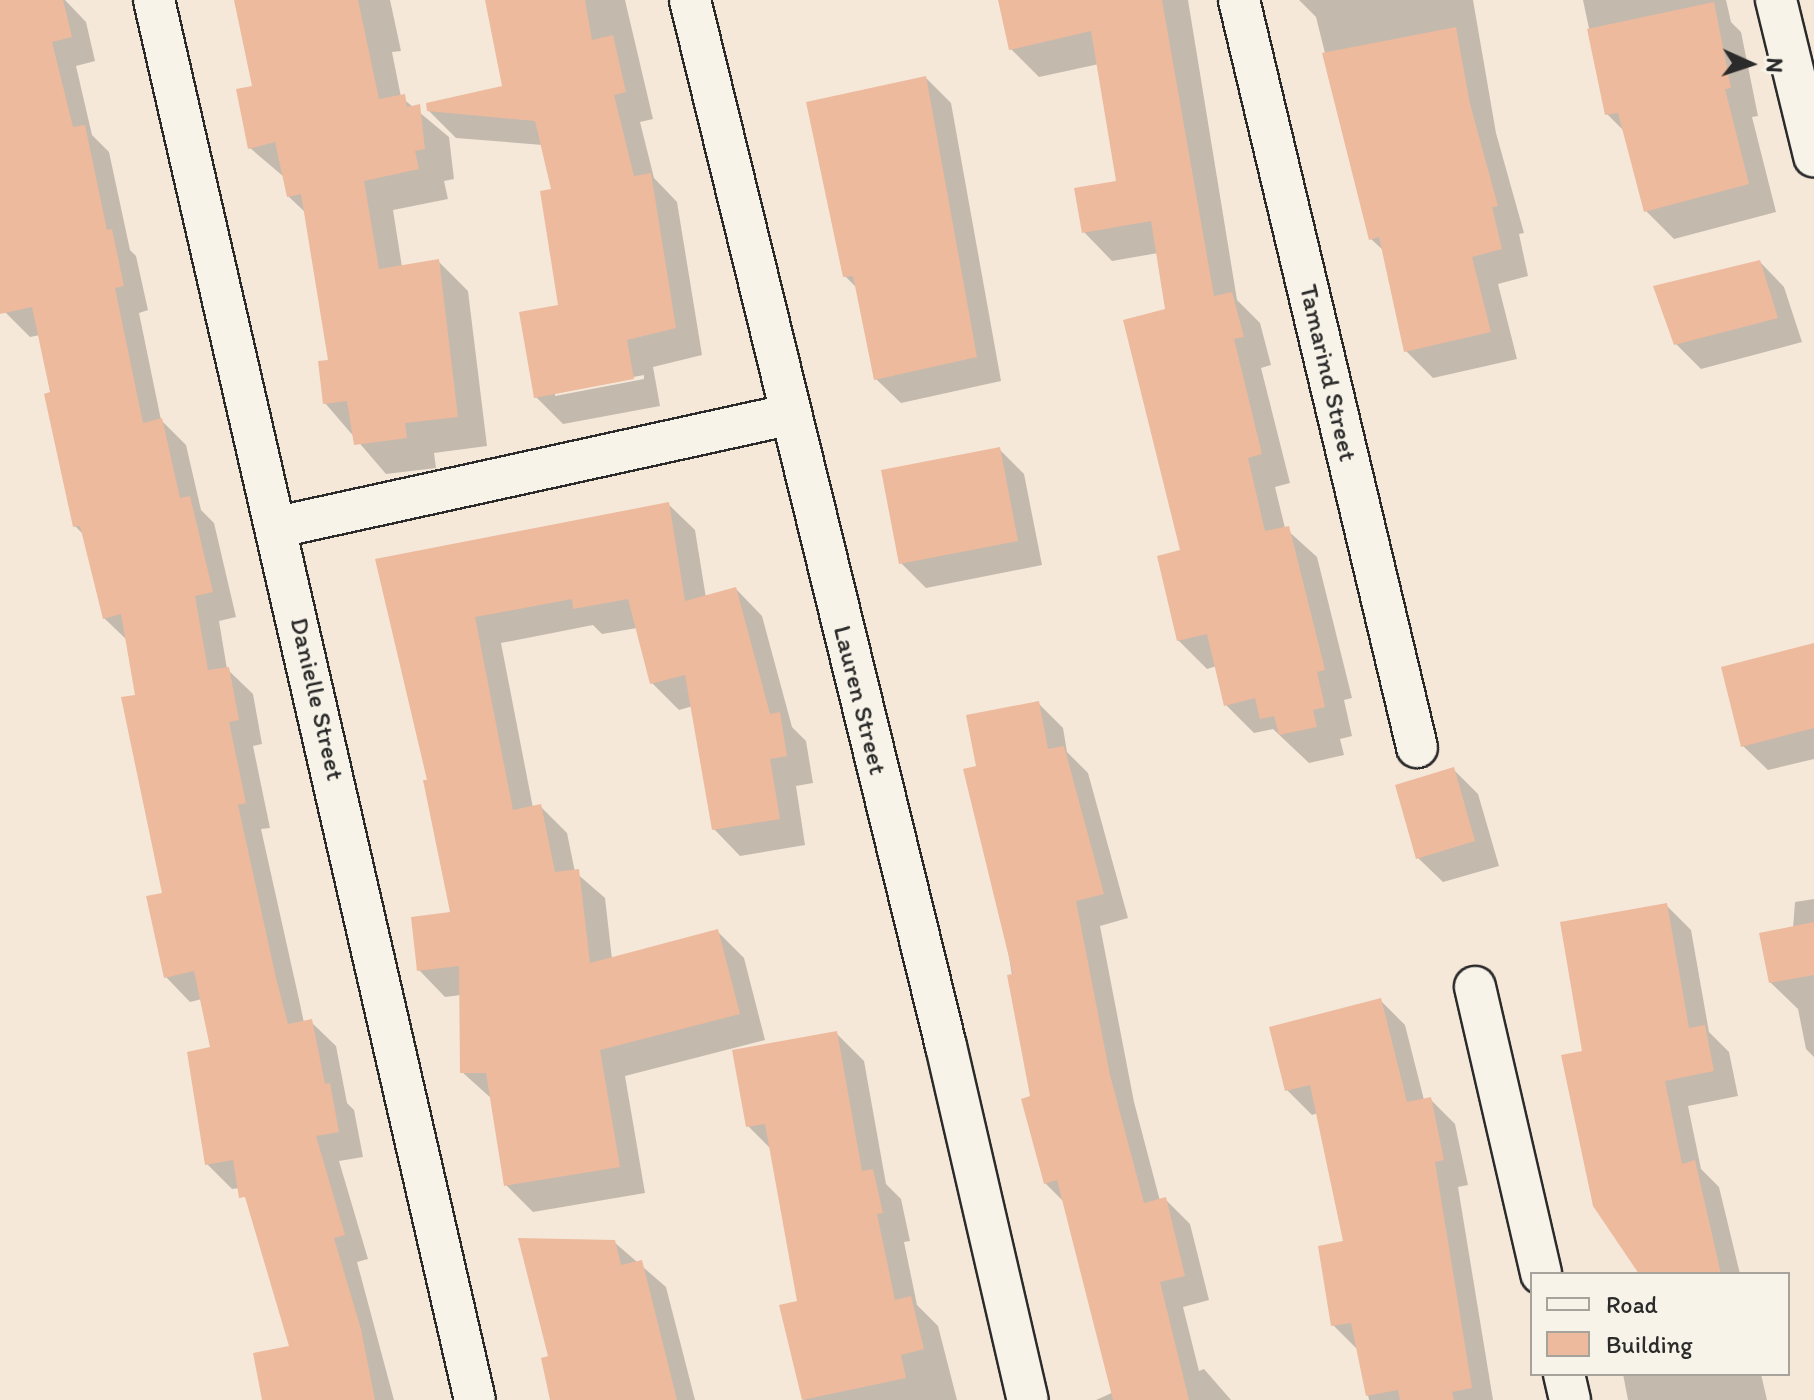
<!DOCTYPE html>
<html>
<head>
<meta charset="utf-8">
<style>
	body { margin:0 }
	#map { position:relative; width:1814px; height:1400px; overflow:hidden; background:#f5e8d9; font-family:Itim,sans-serif }
	div>[style] { position:absolute }
	[style*='--x'] { left:calc(var(--x)*1px); top:calc(var(--y)*1px); width:calc(var(--w)*1px); rotate:calc(var(--a)*1deg) }
	.shadow>* { inset:0; background:#0003 }
	.building>* { inset:0; background:#edba9e }
	.roads { filter:drop-shadow(2px 0 #2b2b2b) drop-shadow(-2px 0 #2b2b2b) drop-shadow(0 2px #2b2b2b) drop-shadow(0 -2px #2b2b2b) }
	.minor>* { height:40px; margin:-20px; padding:0 20px; transform-origin:20px; border-radius:20px; background:#f7f3e8 }
	span { translate:-50% -50%; white-space:nowrap; text-align:center; line-height:1.15; -webkit-text-stroke:6px #f7f3e8; paint-order:stroke }
	.street-label { font-size:26px; color:#2b2b2b }
	.legend { position:absolute; left:1530px; top:1272px; width:260px; height:104px; box-sizing:border-box; background:#f7f3e8; border:2px solid #a5a39c; margin:0; padding:10px 14px; list-style:none; font-size:24px; color:#2b2b2b }
	.legend li { display:flex; align-items:center; gap:16px; height:40px }
	.legend b { width:40px; border:2px solid #a5a39c }
	.north { position:absolute; left:1710px; top:24px; width:80px; height:80px; -webkit-text-stroke:6px #f7f3e8; paint-order:stroke; rotate:93deg; font-size:22px; font-weight:700; line-height:32px; text-align:center; color:#2b2b2b }
	.north::after { content:''; display:block; margin:auto; width:28px; height:36px; background:#2b2b2b; clip-path:polygon(50% 0,100% 100%,50% 72%,0 100%) }
</style>
</head>
<body>
<div id="map">
	<div class="shadow">
		<i style="clip-path:polygon(0 0,65px 0,86px 22px,95px 61px,76px 66px,92px 135px,109px 152px,130px 250px,136px 256px,148px 310px,139px 313px,161px 420px,186px 445px,201px 510px,214px 523px,236px 617px,219px 621px,227px 669px,253px 694px,262px 744px,253px 746px,270px 828px,261px 829px,300px 1004px,304px 1023px,311px 1022px,336px 1046px,347px 1103px,354px 1110px,363px 1157px,339px 1161px,368px 1259px,357px 1262px,394px 1400px,264px 1400px,292px 1347px,250px 1205px,240px 1188px,232px 1189px,207px 1164px,212px 1049px,202px 999px,190px 1002px,166px 977px,165px 894px,128px 641px,104px 618px,85px 536px,75px 526px,40px 335px,30px 337px,5px 312px,0 291px)"></i>
		<i style="clip-path:polygon(236px 0,390px 0,401px 51px,392px 52px,401px 97px,449px 137px,454px 179px,444px 181px,448px 199px,393px 210px,402px 267px,438px 261px,468px 291px,487px 446px,434px 453px,436px 468px,386px 474px,325px 403px,330px 361px,306px 213px,288px 196px,284px 177px,250px 148px,254px 87px)"></i>
		<i style="clip-path:polygon(evenodd,487px 0,625px 0,653px 119px,640px 122px,654px 178px,677px 202px,702px 355px,653px 367px,660px 406px,563px 424px,536px 397px,561px 306px,553px 191px,543px 145px,456px 138px,429px 111px,504px 87px,487px 0,644px 375px,644px 379px,555px 396px,555px 392px,644px 375px)"></i>
		<i style="clip-path:polygon(1000px 0,1188px 0,1237px 300px,1260px 323px,1271px 365px,1261px 368px,1290px 483px,1275px 487px,1285px 528px,1317px 557px,1352px 698px,1344px 700px,1352px 736px,1340px 739px,1344px 755px,1309px 763px,1273px 729px,1254px 733px,1226px 705px,1217px 666px,1207px 669px,1178px 640px,1183px 552px,1168px 310px,1158px 253px,1112px 261px,1084px 232px,1119px 183px,1099px 64px,1039px 77px,1011px 49px)"></i>
		<i style="clip-path:polygon(1299px 0,1473px 0,1496px 133px,1524px 233px,1519px 234px,1528px 276px,1498px 284px,1517px 359px,1433px 378px,1406px 351px,1384px 251px,1371px 239px,1316px 17px)"></i>
		<i style="clip-path:polygon(1583px 0,1726px 0,1731px 22px,1741px 32px,1758px 116px,1752px 117px,1776px 212px,1674px 239px,1646px 211px,1625px 132px,1607px 114px)"></i>
		<i style="clip-path:polygon(926px 78px,951px 103px,1001px 381px,901px 403px,876px 379px,858px 289px,845px 276px)"></i>
		<i style="clip-path:polygon(1760px 262px,1784px 287px,1802px 342px,1701px 369px,1676px 344px)"></i>
		<i style="clip-path:polygon(999px 449px,1024px 474px,1042px 565px,926px 588px,901px 563px)"></i>
		<i style="clip-path:polygon(668px 504px,695px 530px,706px 598px,736px 589px,762px 616px,792px 727px,806px 741px,813px 783px,796px 786px,805px 845px,740px 856px,714px 829px,693px 706px,679px 710px,652px 683px,637px 628px,602px 634px,593px 625px,501px 643px,533px 808px,540px 806px,567px 833px,575px 872px,605px 898px,612px 959px,718px 932px,744px 958px,765px 1040px,625px 1076px,645px 1193px,533px 1212px,506px 1185px,492px 1099px,462px 1072px,461px 995px,445px 997px,419px 970px,453px 914px,429px 781px,378px 561px)"></i>
		<i style="clip-path:polygon(1814px 645px,1814px 759px,1768px 770px,1743px 746px)"></i>
		<i style="clip-path:polygon(1038px 703px,1063px 728px,1067px 752px,1088px 773px,1128px 918px,1100px 926px,1134px 1102px,1160px 1201px,1165px 1199px,1190px 1224px,1209px 1300px,1183px 1307px,1199px 1371px,1204px 1369px,1231px 1400px,1096px 1400px,1114px 1392px,1064px 1202px,1045px 1183px,979px 768px)"></i>
		<i style="clip-path:polygon(1453px 769px,1478px 794px,1499px 866px,1443px 882px,1418px 858px)"></i>
		<i style="clip-path:polygon(1814px 899px,1814px 1057px,1806px 1049px,1798px 1009px,1770px 982px,1793px 928px,1795px 902px)"></i>
		<i style="clip-path:polygon(1666px 905px,1691px 930px,1709px 1032px,1729px 1052px,1738px 1096px,1688px 1106px,1701px 1169px,1719px 1187px,1740px 1274px,1641px 1274px,1584px 1052px)"></i>
		<i style="clip-path:polygon(1380px 1000px,1405px 1025px,1424px 1100px,1430px 1099px,1455px 1124px,1468px 1185px,1458px 1187px,1493px 1400px,1369px 1400px,1359px 1351px,1333px 1325px,1345px 1243px,1318px 1113px,1312px 1115px,1287px 1090px)"></i>
		<i style="clip-path:polygon(836px 1033px,864px 1061px,886px 1184px,901px 1199px,910px 1241px,904px 1242px,917px 1305px,938px 1326px,957px 1400px,804px 1400px,782px 1306px,800px 1302px,771px 1149px,748px 1126px)"></i>
		<i style="clip-path:polygon(614px 1242px,666px 1287px,695px 1400px,552px 1400px)"></i>
		<i style="clip-path:polygon(1623px 1374px,1761px 1374px,1767px 1400px,1628px 1400px)"></i>
	</div>
	<div class="building">
		<i style="clip-path:polygon(0 0,63px 0,72px 37px,52px 42px,73px 127px,85px 125px,107px 230px,112px 229px,124px 286px,115px 288px,143px 423px,162px 418px,180px 498px,190px 496px,213px 592px,195px 596px,208px 670px,229px 667px,239px 720px,229px 722px,246px 803px,238px 805px,276px 978px,288px 1024px,312px 1019px,325px 1084px,330px 1083px,339px 1132px,316px 1136px,345px 1235px,334px 1238px,361px 1329px,375px 1400px,262px 1400px,253px 1353px,289px 1346px,245px 1197px,239px 1198px,233px 1160px,205px 1165px,187px 1052px,210px 1047px,194px 971px,164px 978px,146px 896px,162px 893px,121px 697px,135px 695px,121px 614px,103px 619px,80px 526px,73px 527px,44px 394px,50px 392px,32px 307px,0 314px)"></i>
		<i style="clip-path:polygon(234px 0,358px 0,379px 99px,405px 94px,407px 107px,420px 104px,425px 149px,415px 151px,419px 169px,364px 181px,379px 269px,439px 259px,458px 417px,405px 423px,407px 438px,354px 445px,347px 401px,323px 404px,318px 361px,328px 360px,301px 194px,287px 197px,275px 142px,248px 149px,236px 89px,252px 86px)"></i>
		<i style="clip-path:polygon(485px 0,585px 0,592px 40px,613px 35px,626px 92px,614px 95px,634px 176px,651px 173px,676px 328px,627px 340px,634px 379px,534px 398px,519px 312px,558px 305px,540px 191px,551px 189px,535px 121px,427px 111px,426px 103px,502px 86px)"></i>
		<i style="clip-path:polygon(998px 0,1162px 0,1214px 296px,1232px 292px,1244px 337px,1234px 339px,1262px 454px,1248px 458px,1265px 531px,1289px 526px,1325px 670px,1317px 672px,1325px 707px,1313px 710px,1317px 727px,1279px 735px,1274px 716px,1260px 719px,1255px 698px,1224px 706px,1207px 634px,1177px 641px,1157px 556px,1180px 550px,1123px 320px,1165px 309px,1151px 221px,1082px 233px,1074px 188px,1116px 181px,1091px 31px,1009px 50px)"></i>
		<i style="clip-path:polygon(1714px 2px,1731px 88px,1725px 89px,1749px 184px,1644px 212px,1618px 113px,1605px 115px,1587px 29px)"></i>
		<i style="clip-path:polygon(1456px 27px,1470px 104px,1498px 206px,1492px 207px,1502px 249px,1472px 257px,1491px 332px,1404px 352px,1379px 237px,1369px 240px,1322px 53px)"></i>
		<i style="clip-path:polygon(926px 76px,977px 357px,874px 380px,853px 276px,843px 277px,806px 102px)"></i>
		<i style="clip-path:polygon(1760px 260px,1778px 318px,1674px 345px,1653px 286px)"></i>
		<i style="clip-path:polygon(1000px 447px,1018px 541px,899px 564px,881px 470px)"></i>
		<i style="clip-path:polygon(669px 502px,685px 601px,736px 587px,770px 714px,780px 712px,787px 756px,770px 759px,780px 819px,712px 830px,685px 675px,650px 684px,628px 599px,573px 609px,572px 599px,475px 617px,513px 810px,541px 804px,555px 872px,579px 869px,590px 963px,718px 929px,740px 1014px,600px 1050px,620px 1167px,504px 1186px,486px 1073px,460px 1073px,459px 966px,417px 971px,411px 917px,450px 912px,423px 780px,427px 780px,375px 559px)"></i>
		<i style="clip-path:polygon(1814px 643px,1814px 728px,1741px 747px,1721px 667px)"></i>
		<i style="clip-path:polygon(1039px 701px,1048px 749px,1064px 746px,1104px 894px,1076px 901px,1110px 1075px,1144px 1203px,1166px 1197px,1185px 1276px,1160px 1282px,1189px 1400px,1113px 1400px,1057px 1180px,1044px 1184px,1021px 1099px,1030px 1096px,1007px 975px,1013px 974px,963px 769px,976px 766px,966px 715px)"></i>
		<i style="clip-path:polygon(1454px 767px,1475px 841px,1416px 859px,1395px 785px)"></i>
		<i style="clip-path:polygon(1667px 903px,1689px 1028px,1705px 1025px,1714px 1071px,1665px 1081px,1682px 1164px,1695px 1160px,1721px 1274px,1639px 1274px,1593px 1206px,1561px 1055px,1582px 1051px,1560px 922px)"></i>
		<i style="clip-path:polygon(1814px 922px,1814px 975px,1769px 983px,1759px 933px)"></i>
		<i style="clip-path:polygon(1381px 998px,1407px 1102px,1431px 1097px,1444px 1160px,1435px 1162px,1472px 1388px,1452px 1392px,1454px 1400px,1400px 1400px,1398px 1390px,1366px 1396px,1351px 1323px,1331px 1326px,1318px 1246px,1343px 1241px,1310px 1085px,1285px 1091px,1269px 1027px)"></i>
		<i style="clip-path:polygon(837px 1031px,862px 1171px,873px 1169px,883px 1213px,877px 1214px,895px 1300px,911px 1296px,924px 1349px,901px 1355px,906px 1378px,802px 1400px,779px 1305px,797px 1301px,765px 1124px,746px 1127px,732px 1050px)"></i>
		<i style="clip-path:polygon(518px 1238px,615px 1240px,621px 1265px,642px 1260px,677px 1400px,550px 1400px,541px 1358px,548px 1356px)"></i>
	</div>
	<div class="roads">
		<div class="minor">
			<i style="--x:154;--y:0;--w:1436;--a:77.09"></i>
			<i style="--x:690;--y:0;--w:1077;--a:76.25"></i>
			<i style="--x:946;--y:1046;--w:363;--a:77"></i>
			<i style="--x:1239;--y:0;--w:768;--a:76.6"></i>
			<i style="--x:1776;--y:0;--w:161;--a:76.3"></i>
			<i style="--x:278;--y:527;--w:522;--a:-12.39"></i>
			<i style="--x:1475;--y:987;--w:294;--a:77"></i>
			<i style="--x:1564;--y:1374;--w:27;--a:77"></i>
		</div>
	</div>
	<div class="street-label">
		<span style="left:1328px;top:373px;rotate:77deg">Tamarind Street</span>
		<span style="left:317px;top:699px;rotate:77deg">Danielle Street</span>
		<span style="left:860px;top:700px;rotate:76deg">Lauren Street</span>
	</div>
	<ul class="legend">
	<li><b style="height:10px;background:#f7f3e8"></b>Road</li>
	<li><b style="height:22px;background:#edba9e"></b>Building</li>
	</ul>
	<div class="north">N</div>
</div>
</body>
</html>
